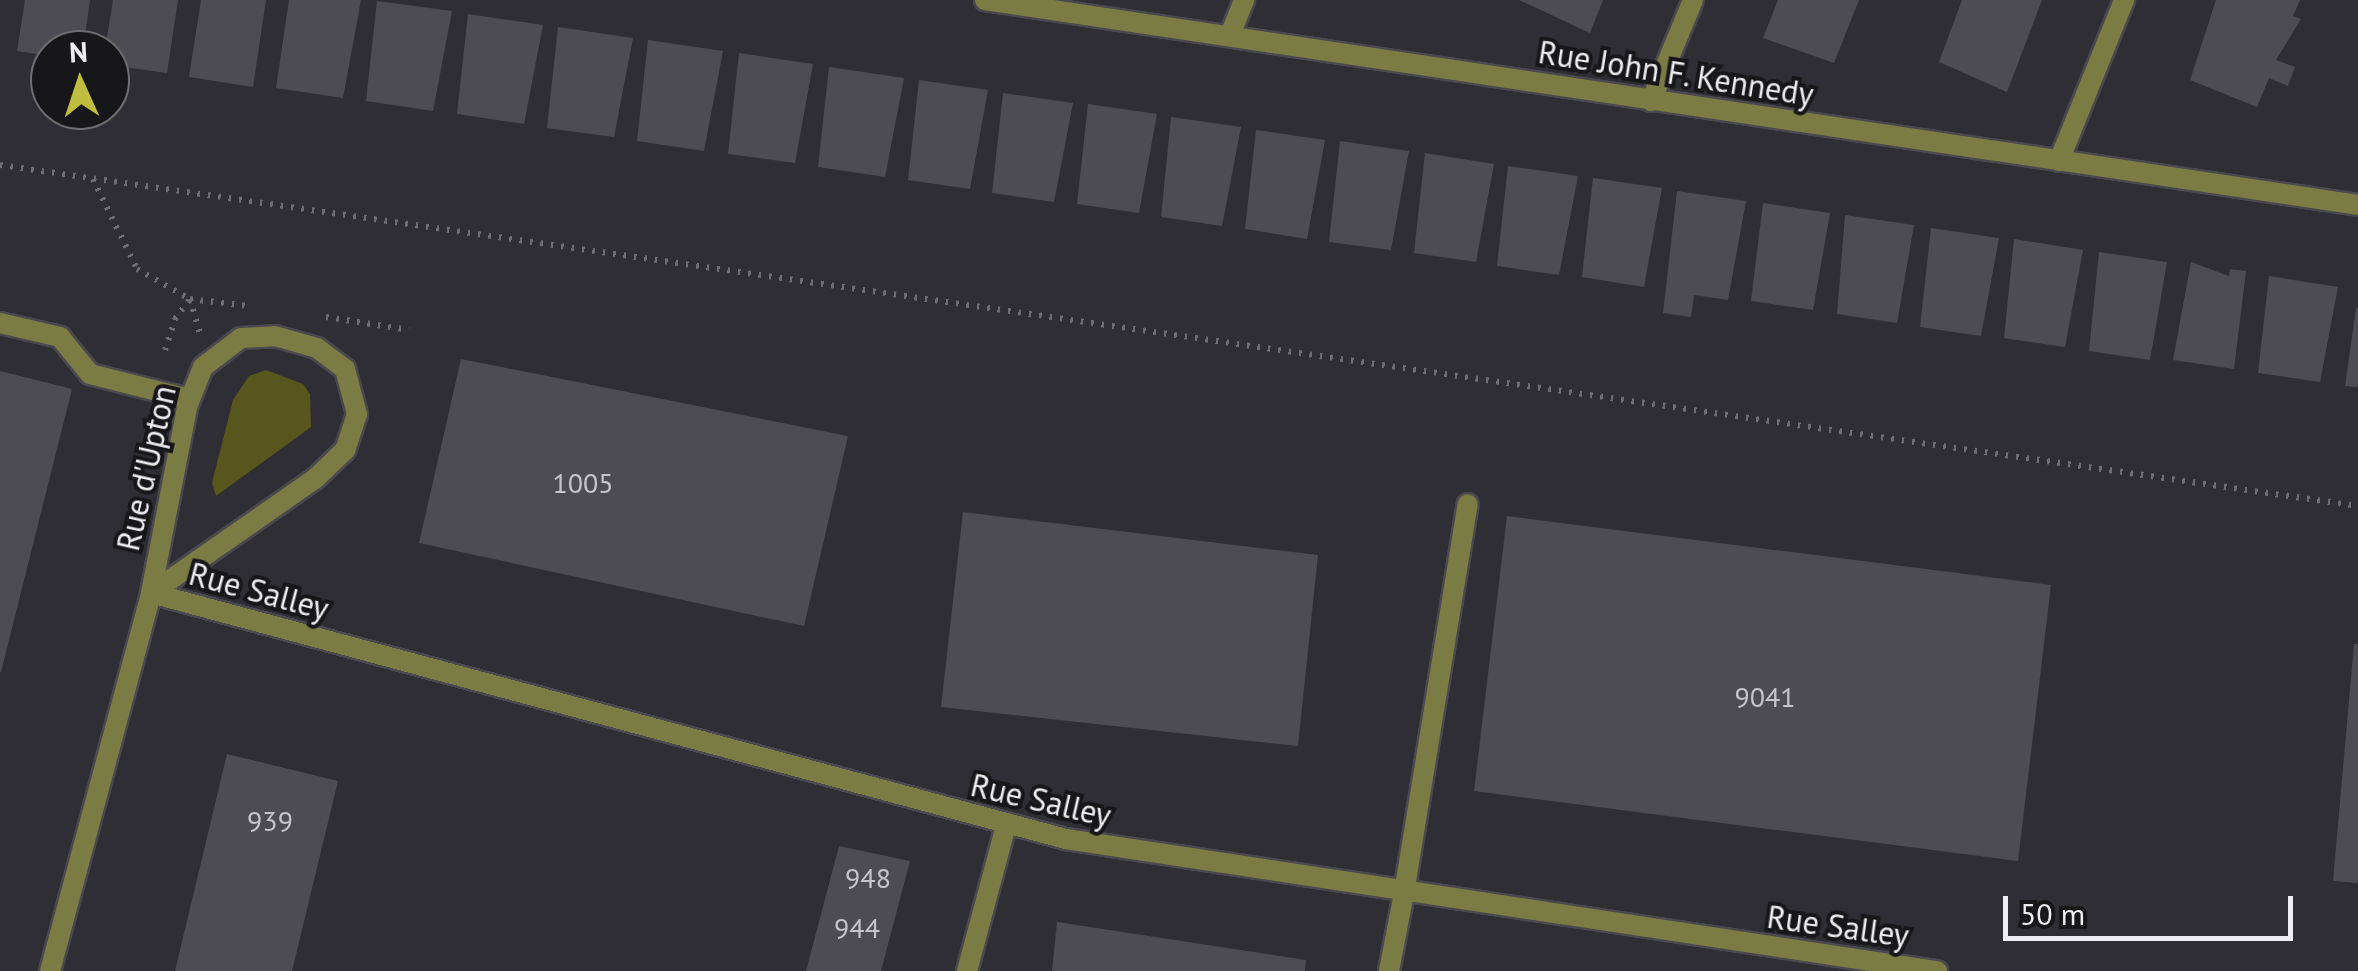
<!DOCTYPE html>
<html>
<head>
<meta charset="utf-8">
<style>
	body { margin:0 }
	#map { position:relative; width:2358px; height:971px; overflow:hidden; background:#2f2e35; font-family:"PT Sans",sans-serif }
	div>[style] { position:absolute }
	[style*='--x'] { left:calc(var(--x)*1px); top:calc(var(--y)*1px); width:calc(var(--w)*1px); rotate:calc(var(--a)*1deg) }
	.green>* { inset:0; background:#57561c }
	.building>* { inset:0; background:#4d4c53 }
	.path>* { height:6px; margin-top:-3px; transform-origin:0; background:repeating-linear-gradient(90deg,#6d6d73 0 2.5px,transparent 0 10.5px) }
	.roads { filter:drop-shadow(2px 0 #4a494f) drop-shadow(-2px 0 #4a494f) drop-shadow(0 2px #4a494f) drop-shadow(0 -2px #4a494f) }
	.service>* { height:20px; margin:-10px; padding:0 10px; transform-origin:10px; border-radius:10px; background:#7b7b44 }
	.minor>* { height:20px; margin:-10px; padding:0 10px; transform-origin:10px; border-radius:10px; background:#7b7b44 }
	span { translate:-50% -50%; white-space:nowrap; text-align:center; line-height:1.15; -webkit-text-stroke:8px #17171a; paint-order:stroke }
	.number-label { font-size:28px; color:#c6c6ca }
	.number-label span { -webkit-text-stroke-width:0 }
	.street-label { font-size:32px; color:#eeeef2 }
	.north { position:absolute; left:30px; top:30px; width:100px; height:100px; box-sizing:border-box; background:#17171a; border:2px solid #6d6d70; border-radius:50%; rotate:357deg; font-size:28px; font-weight:700; line-height:40px; text-align:center; color:#eeeef2 }
	.north::after { content:''; display:block; margin:auto; width:35px; height:45px; background:#c0be41; clip-path:polygon(50% 0,100% 100%,50% 72%,0 100%) }
	.scale { position:absolute; left:2003px; top:896px; width:290px; height:45px; box-sizing:border-box; border:5px solid #eeeef2; border-top:0; padding-left:12px; font-size:30px; line-height:35px; white-space:nowrap; color:#eeeef2; -webkit-text-stroke:8px #17171a; paint-order:stroke }
</style>
</head>
<body>
<div id="map">
	<div class="green">
		<i style="clip-path:polygon(266px 370px,303px 384px,310px 394px,311px 427px,216px 496px,212px 483px,233px 400px,249px 376px)"></i>
	</div>
	<div class="building">
		<i style="clip-path:polygon(25px 0,90px 0,83px 50px,50px 50px,50px 56px,17px 51px)"></i>
		<i style="clip-path:polygon(113px 0,178px 0,167px 73px,110px 65px,105px 50px)"></i>
		<i style="clip-path:polygon(201px 0,266px 0,253px 87px,189px 77px)"></i>
		<i style="clip-path:polygon(289px 0,361px 0,343px 98px,276px 88px)"></i>
		<i style="clip-path:polygon(1519px 0,1603px 0,1590px 33px)"></i>
		<i style="clip-path:polygon(1778px 0,1859px 0,1834px 63px,1763px 38px)"></i>
		<i style="clip-path:polygon(1962px 0,2042px 0,2007px 92px,1939px 62px)"></i>
		<i style="clip-path:polygon(2216px 0,2300px 0,2293px 16px,2301px 19px,2276px 60px,2295px 67px,2288px 86px,2269px 78px,2257px 107px,2190px 80px)"></i>
		<i style="clip-path:polygon(377px 1px,452px 11px,433px 111px,366px 101px)"></i>
		<i style="clip-path:polygon(468px 14px,543px 25px,524px 124px,457px 114px)"></i>
		<i style="clip-path:polygon(558px 27px,633px 38px,614px 137px,547px 128px)"></i>
		<i style="clip-path:polygon(648px 40px,723px 51px,704px 151px,637px 141px)"></i>
		<i style="clip-path:polygon(739px 53px,813px 64px,795px 163px,728px 154px)"></i>
		<i style="clip-path:polygon(829px 67px,904px 78px,885px 177px,818px 167px)"></i>
		<i style="clip-path:polygon(919px 80px,988px 90px,970px 189px,908px 180px)"></i>
		<i style="clip-path:polygon(1003px 93px,1073px 103px,1054px 202px,992px 193px)"></i>
		<i style="clip-path:polygon(1088px 104px,1157px 114px,1139px 213px,1077px 204px)"></i>
		<i style="clip-path:polygon(1171px 117px,1241px 127px,1222px 226px,1161px 217px)"></i>
		<i style="clip-path:polygon(1256px 130px,1325px 140px,1307px 239px,1245px 229px)"></i>
		<i style="clip-path:polygon(1340px 141px,1409px 151px,1391px 250px,1329px 242px)"></i>
		<i style="clip-path:polygon(1425px 153px,1494px 164px,1476px 262px,1414px 253px)"></i>
		<i style="clip-path:polygon(1508px 166px,1578px 176px,1559px 275px,1497px 266px)"></i>
		<i style="clip-path:polygon(1593px 178px,1662px 188px,1644px 287px,1582px 277px)"></i>
		<i style="clip-path:polygon(1677px 191px,1746px 201px,1728px 300px,1694px 295px,1691px 317px,1663px 313px)"></i>
		<i style="clip-path:polygon(1763px 203px,1830px 213px,1813px 310px,1751px 301px)"></i>
		<i style="clip-path:polygon(1845px 215px,1914px 225px,1897px 323px,1837px 314px)"></i>
		<i style="clip-path:polygon(1931px 228px,1999px 238px,1981px 336px,1920px 327px)"></i>
		<i style="clip-path:polygon(2014px 239px,2083px 250px,2065px 347px,2004px 338px)"></i>
		<i style="clip-path:polygon(2099px 252px,2167px 262px,2150px 360px,2089px 351px)"></i>
		<i style="clip-path:polygon(2191px 262px,2229px 276px,2230px 269px,2246px 271px,2234px 369px,2173px 360px)"></i>
		<i style="clip-path:polygon(2269px 276px,2338px 287px,2320px 382px,2258px 373px)"></i>
		<i style="clip-path:polygon(2356px 308px,2358px 308px,2358px 387px,2345px 386px)"></i>
		<i style="clip-path:polygon(461px 359px,848px 436px,804px 626px,419px 543px)"></i>
		<i style="clip-path:polygon(0 371px,72px 389px,1px 672px,0 672px)"></i>
		<i style="clip-path:polygon(963px 512px,1318px 555px,1298px 746px,941px 707px)"></i>
		<i style="clip-path:polygon(1507px 516px,2051px 585px,2018px 861px,1474px 791px)"></i>
		<i style="clip-path:polygon(2354px 644px,2358px 644px,2358px 883px,2333px 881px)"></i>
		<i style="clip-path:polygon(227px 754px,338px 781px,292px 971px,175px 971px)"></i>
		<i style="clip-path:polygon(839px 846px,910px 861px,881px 971px,806px 971px)"></i>
		<i style="clip-path:polygon(1057px 922px,1306px 960px,1305px 971px,1052px 971px)"></i>
	</div>
	<div class="path">
		<i style="--x:0;--y:165;--w:2383;--a:8.23"></i>
		<i style="--x:93;--y:179;--w:100;--a:63.9"></i>
		<i style="--x:137;--y:269;--w:61;--a:29.5"></i>
		<i style="--x:190;--y:299;--w:40;--a:74"></i>
		<i style="--x:326;--y:317;--w:84;--a:8.9"></i>
		<i style="--x:165;--y:350;--w:33;--a:-72"></i>
		<i style="--x:175;--y:319;--w:25;--a:-53"></i>
		<i style="--x:190;--y:299;--w:59;--a:6.8"></i>
	</div>
	<div class="roads">
		<div class="service">
			<i style="--x:0;--y:323;--w:62;--a:13.1"></i>
			<i style="--x:60;--y:337;--w:48;--a:51"></i>
			<i style="--x:90;--y:374;--w:102;--a:14.2"></i>
			<i style="--x:1404;--y:893;--w:394;--a:-80.7"></i>
		</div>
		<div class="minor">
			<i style="--x:985;--y:0;--w:1388;--a:8.49"></i>
			<i style="--x:1230;--y:35;--w:38;--a:-68"></i>
			<i style="--x:1651;--y:101;--w:109;--a:-67.4"></i>
			<i style="--x:2059;--y:161;--w:174;--a:-68"></i>
			<i style="--x:275;--y:336;--w:44;--a:15.9"></i>
			<i style="--x:317;--y:348;--w:35;--a:37"></i>
			<i style="--x:345;--y:369;--w:47;--a:75.1"></i>
			<i style="--x:357;--y:414;--w:38;--a:108"></i>
			<i style="--x:345;--y:450;--w:40;--a:136"></i>
			<i style="--x:316;--y:478;--w:201;--a:145.1"></i>
			<i style="--x:151;--y:593;--w:189;--a:-79"></i>
			<i style="--x:187;--y:407;--w:43;--a:-68.2"></i>
			<i style="--x:203;--y:367;--w:48;--a:-37.3"></i>
			<i style="--x:241;--y:338;--w:34;--a:-3"></i>
			<i style="--x:50;--y:971;--w:391;--a:-75"></i>
			<i style="--x:151;--y:593;--w:947;--a:15.05"></i>
			<i style="--x:1066;--y:839;--w:881;--a:8.62"></i>
			<i style="--x:967;--y:971;--w:151;--a:-75"></i>
			<i style="--x:1389;--y:971;--w:79;--a:-79.1"></i>
		</div>
	</div>
	<div class="number-label">
		<span style="left:583px;top:483px">1005</span>
		<span style="left:1765px;top:697px">9041</span>
		<span style="left:270px;top:821px">939</span>
		<span style="left:868px;top:878px">948</span>
		<span style="left:857px;top:928px">944</span>
	</div>
	<div class="street-label">
		<span style="left:1676px;top:73px;rotate:9deg">Rue John F. Kennedy</span>
		<span style="left:146px;top:468px;rotate:-77deg">Rue d'Upton</span>
		<span style="left:259px;top:591px;rotate:15deg">Rue Salley</span>
		<span style="left:1041px;top:800px;rotate:13deg">Rue Salley</span>
		<span style="left:1838px;top:926px;rotate:8deg">Rue Salley</span>
	</div>
	<div class="north">N</div>
	<div class="scale">50 m</div>
</div>
</body>
</html>
